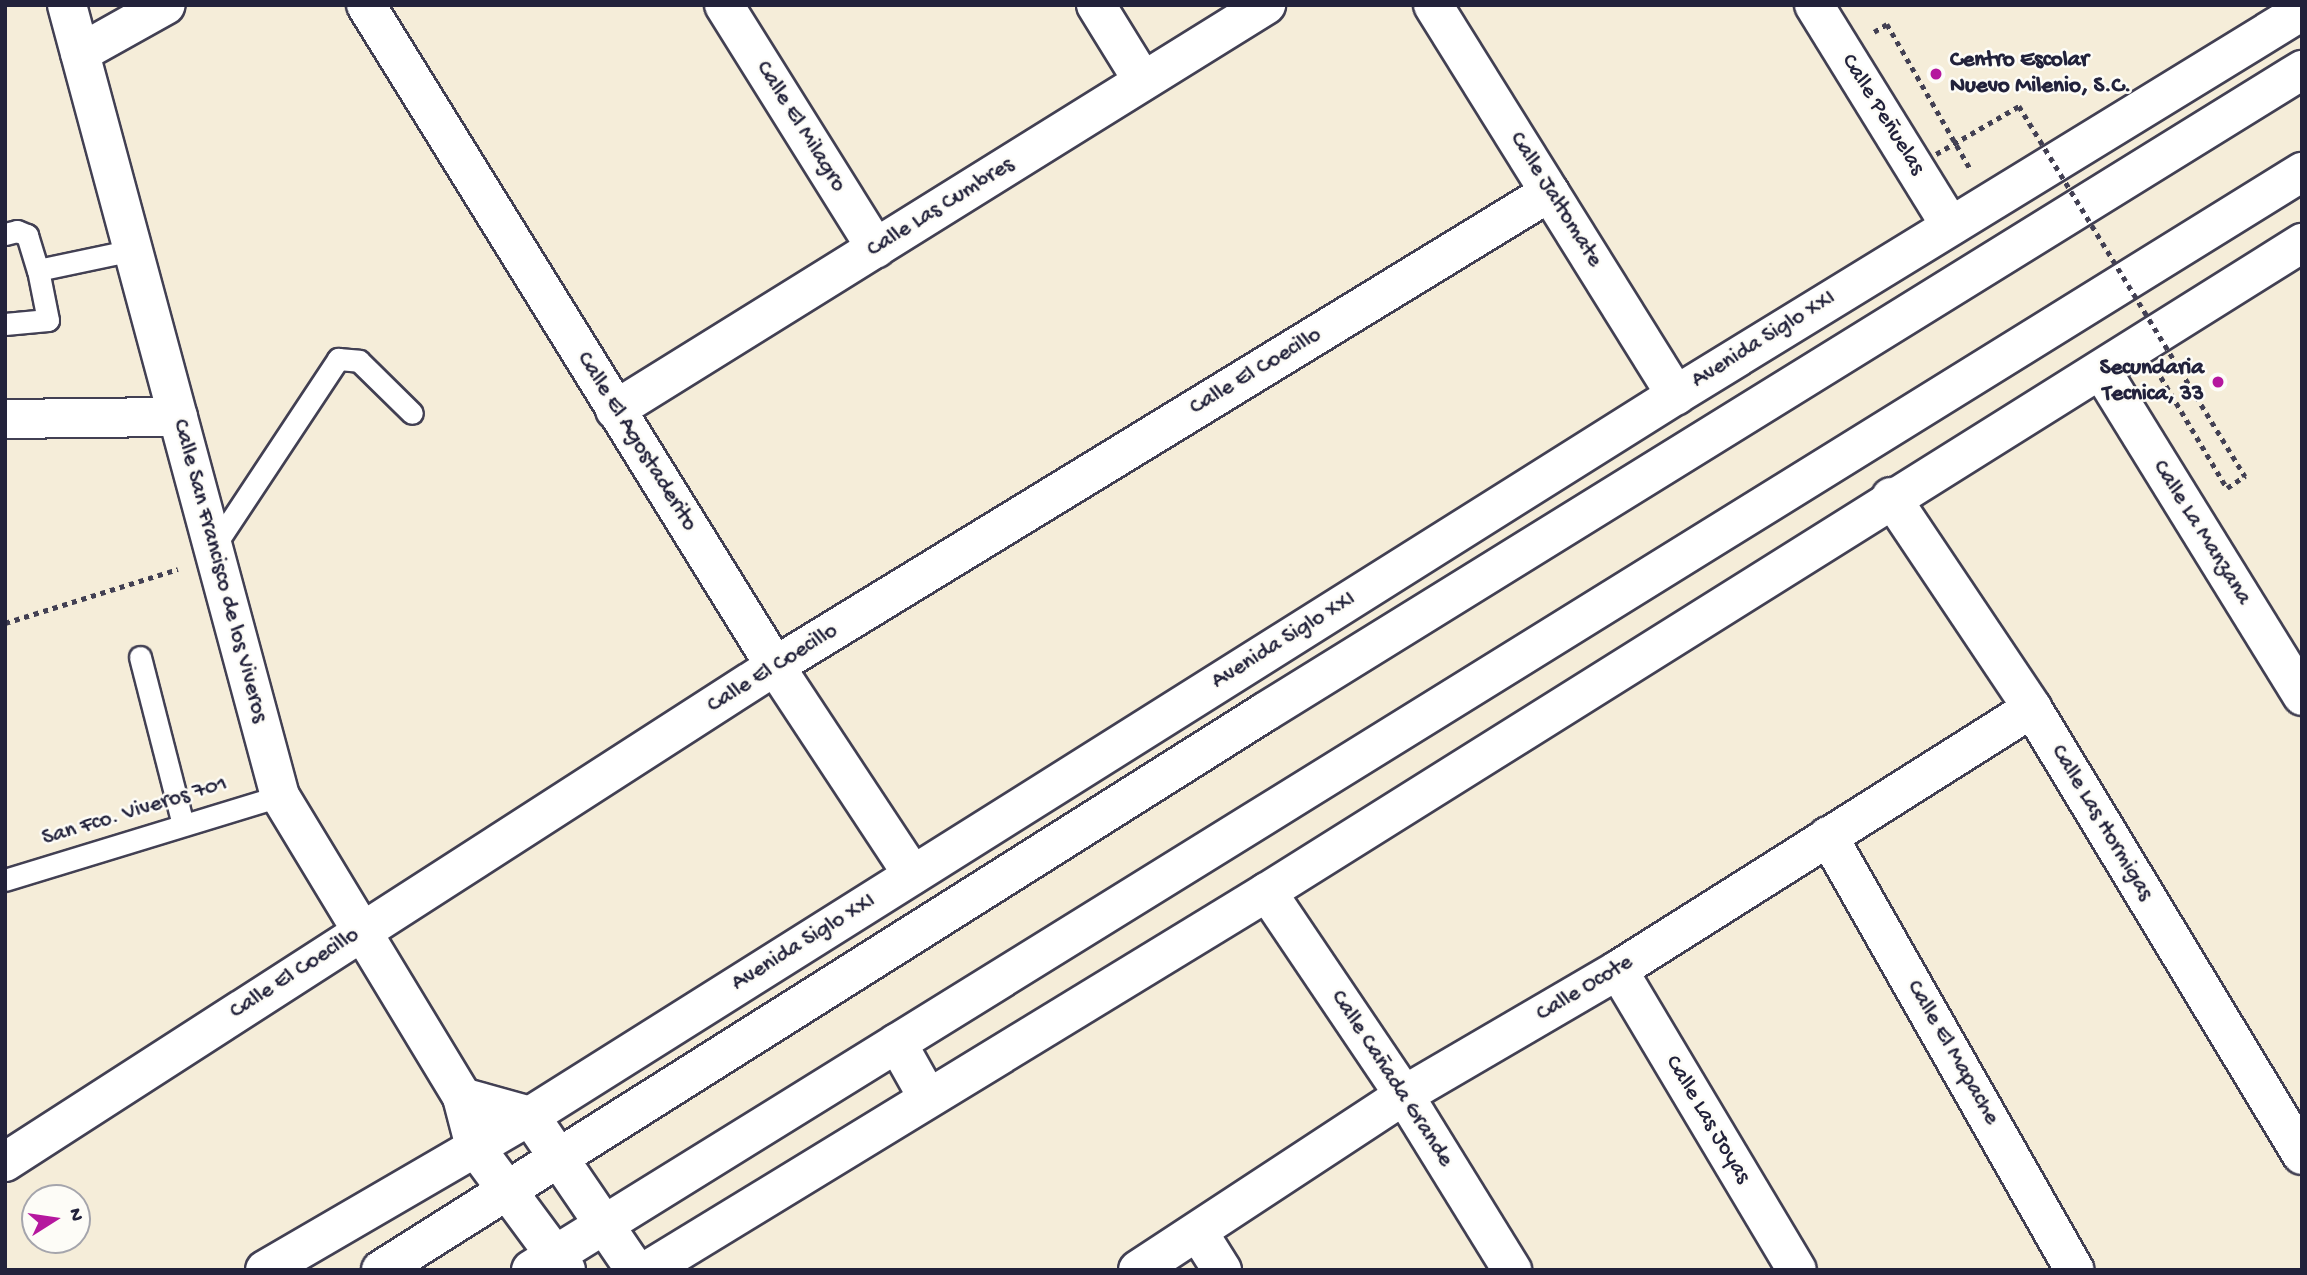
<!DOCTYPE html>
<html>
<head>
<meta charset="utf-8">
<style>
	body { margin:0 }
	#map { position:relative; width:2307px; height:1275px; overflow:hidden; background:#f5edd9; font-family:"Gochi Hand",sans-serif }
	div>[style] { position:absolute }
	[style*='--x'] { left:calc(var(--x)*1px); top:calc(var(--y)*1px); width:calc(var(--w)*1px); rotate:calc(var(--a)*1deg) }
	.path>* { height:4.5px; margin-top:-2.25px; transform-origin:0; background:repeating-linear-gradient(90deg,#424053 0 5px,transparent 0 10px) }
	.roads { filter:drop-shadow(2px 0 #424053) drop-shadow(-2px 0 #424053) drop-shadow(0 2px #424053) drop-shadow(0 -2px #424053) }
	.lane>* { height:21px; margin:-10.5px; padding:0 10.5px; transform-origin:10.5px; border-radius:10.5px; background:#fff }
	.street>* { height:38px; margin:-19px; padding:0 19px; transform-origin:19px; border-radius:19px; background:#fff }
	.secondary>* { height:38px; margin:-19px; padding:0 19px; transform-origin:19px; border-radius:19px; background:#fff }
	.highway>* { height:38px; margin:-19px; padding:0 19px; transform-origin:19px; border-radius:19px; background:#fff }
	.path-bridge>* { height:4.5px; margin-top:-2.25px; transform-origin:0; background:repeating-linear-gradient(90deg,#424053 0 5px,transparent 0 10px) }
	.dots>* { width:19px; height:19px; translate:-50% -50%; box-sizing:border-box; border:4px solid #fdfcf7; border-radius:50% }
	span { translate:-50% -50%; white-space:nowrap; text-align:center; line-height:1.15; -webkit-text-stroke:5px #fdfcf7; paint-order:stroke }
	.poi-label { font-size:23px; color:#22223b; font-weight:700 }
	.left { translate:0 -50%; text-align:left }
	.right { translate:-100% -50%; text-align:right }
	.street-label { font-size:23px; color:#22223b }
	.frame { position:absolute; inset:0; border:7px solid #22223b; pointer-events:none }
	.north { position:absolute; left:21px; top:1184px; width:70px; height:70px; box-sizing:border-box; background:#fdfcf7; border:2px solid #a5a5ac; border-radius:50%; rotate:78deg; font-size:19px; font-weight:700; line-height:28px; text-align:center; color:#22223b }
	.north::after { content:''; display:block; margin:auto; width:24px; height:32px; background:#b5179e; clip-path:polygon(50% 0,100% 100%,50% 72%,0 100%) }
</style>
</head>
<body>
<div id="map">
	<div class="path">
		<i style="--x:1874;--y:32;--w:15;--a:-32"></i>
		<i style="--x:1887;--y:24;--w:168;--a:60.1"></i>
		<i style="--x:2161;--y:377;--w:129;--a:59.3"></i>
		<i style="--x:2227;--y:488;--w:22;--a:-34"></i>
		<i style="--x:5;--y:623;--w:181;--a:-17.3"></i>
	</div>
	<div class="roads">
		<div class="lane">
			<i style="--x:5;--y:234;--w:12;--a:-14"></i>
			<i style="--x:17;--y:231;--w:11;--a:22"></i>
			<i style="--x:27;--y:235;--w:37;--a:73"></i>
			<i style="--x:38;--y:270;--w:97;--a:-11.9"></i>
			<i style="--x:5;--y:324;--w:43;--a:-5.3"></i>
			<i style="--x:48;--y:320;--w:51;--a:-101.3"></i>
			<i style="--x:213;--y:548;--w:227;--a:-56.5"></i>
			<i style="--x:338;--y:359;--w:21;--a:5"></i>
			<i style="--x:359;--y:361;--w:74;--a:44.5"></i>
			<i style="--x:140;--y:657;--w:172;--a:75.6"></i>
			<i style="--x:5;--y:880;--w:288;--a:-17"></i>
		</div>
		<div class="street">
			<i style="--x:67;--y:5;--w:819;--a:74.93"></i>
			<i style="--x:280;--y:796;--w:352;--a:58.8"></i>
			<i style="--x:462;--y:1097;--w:52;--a:75.4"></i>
			<i style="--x:366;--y:5;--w:777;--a:58.25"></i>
			<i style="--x:775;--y:666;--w:250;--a:56.6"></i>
			<i style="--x:724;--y:5;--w:287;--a:58"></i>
			<i style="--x:1096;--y:5;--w:89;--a:58.3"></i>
			<i style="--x:1433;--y:5;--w:460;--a:58.1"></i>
			<i style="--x:1814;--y:5;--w:259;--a:58.3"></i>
			<i style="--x:80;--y:53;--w:98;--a:-29.2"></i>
			<i style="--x:615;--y:410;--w:767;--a:-31.89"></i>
			<i style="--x:5;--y:419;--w:173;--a:-0.7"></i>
			<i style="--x:1891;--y:497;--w:254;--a:56.2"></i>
			<i style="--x:2032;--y:708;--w:522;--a:58.87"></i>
			<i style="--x:1828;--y:836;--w:499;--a:60.4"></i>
			<i style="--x:1267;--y:892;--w:245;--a:56"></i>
			<i style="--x:1404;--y:1095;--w:206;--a:58.3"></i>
			<i style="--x:1618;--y:970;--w:349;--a:59.2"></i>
			<i style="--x:462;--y:1097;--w:71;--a:15.6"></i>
			<i style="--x:5;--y:1162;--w:916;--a:-32.79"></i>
			<i style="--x:775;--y:666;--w:908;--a:-31.45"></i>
			<i style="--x:1198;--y:1232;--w:45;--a:57.7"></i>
			<i style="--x:1138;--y:1270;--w:318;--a:-33.3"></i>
			<i style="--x:1404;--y:1095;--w:248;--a:-30.3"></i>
			<i style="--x:1618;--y:970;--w:490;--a:-32.3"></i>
		</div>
		<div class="secondary">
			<i style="--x:2101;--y:370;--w:383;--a:58.3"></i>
			<i style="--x:897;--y:1043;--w:63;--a:60.6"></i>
			<i style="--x:530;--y:1116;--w:186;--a:55.7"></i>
			<i style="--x:475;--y:1147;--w:153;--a:53.5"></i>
			<i style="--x:265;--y:1270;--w:306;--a:-30.2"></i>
			<i style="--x:530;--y:1116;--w:1354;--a:-32.18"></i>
			<i style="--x:1676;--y:395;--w:734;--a:-31.53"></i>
			<i style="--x:648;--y:1270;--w:725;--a:-31.41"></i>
			<i style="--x:1267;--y:892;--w:1222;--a:-32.09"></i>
		</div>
		<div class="highway">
			<i style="--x:381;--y:1270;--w:1045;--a:-32.26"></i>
			<i style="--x:1265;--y:712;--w:1220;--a:-31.76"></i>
			<i style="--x:531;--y:1270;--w:2084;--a:-31.8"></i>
		</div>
	</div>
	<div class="path-bridge">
		<i style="--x:1936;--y:154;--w:96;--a:-30"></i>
		<i style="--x:2019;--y:106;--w:434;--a:58.6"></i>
	</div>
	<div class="dots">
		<i style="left:1936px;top:74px;background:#b5179e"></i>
		<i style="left:2218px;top:382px;background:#b5179e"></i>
	</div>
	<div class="poi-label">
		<span class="left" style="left:1950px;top:74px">Centro Escolar<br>Nuevo Milenio, S.C.</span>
		<span class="right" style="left:2204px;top:382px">Secundaria<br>Tecnica, 33</span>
	</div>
	<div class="street-label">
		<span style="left:1882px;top:115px;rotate:58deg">Calle Peñuelas</span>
		<span style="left:800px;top:127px;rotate:58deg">Calle El Milagro</span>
		<span style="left:1555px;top:200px;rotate:58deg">Calle Jaltomate</span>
		<span style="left:941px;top:208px;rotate:-32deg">Calle Las Cumbres</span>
		<span style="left:1764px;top:340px;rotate:-32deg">Avenida Siglo XXI</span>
		<span style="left:1256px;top:372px;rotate:-31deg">Calle El Coecillo</span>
		<span style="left:636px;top:442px;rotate:58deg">Calle El Agostaderito</span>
		<span style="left:2201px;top:533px;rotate:58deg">Calle La Manzana</span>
		<span style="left:219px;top:571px;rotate:75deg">Calle San Francisco de los Viveros</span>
		<span style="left:1284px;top:641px;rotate:-32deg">Avenida Siglo XXI</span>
		<span style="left:773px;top:669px;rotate:-32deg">Calle El Coecillo</span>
		<span style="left:135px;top:812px;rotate:-17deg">San Fco. Viveros 701</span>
		<span style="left:2101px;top:823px;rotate:59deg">Calle Las Hormigas</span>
		<span style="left:804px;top:943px;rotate:-32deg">Avenida Siglo XXI</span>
		<span style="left:295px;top:974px;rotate:-33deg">Calle El Coecillo</span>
		<span style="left:1585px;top:989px;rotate:-31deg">Calle Ocote</span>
		<span style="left:1952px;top:1053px;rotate:60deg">Calle El Mapache</span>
		<span style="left:1391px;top:1079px;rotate:57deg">Calle Cañada Grande</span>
		<span style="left:1707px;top:1120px;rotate:59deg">Calle Las Joyas</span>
	</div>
	<div class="frame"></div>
	<div class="north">N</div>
</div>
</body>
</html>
